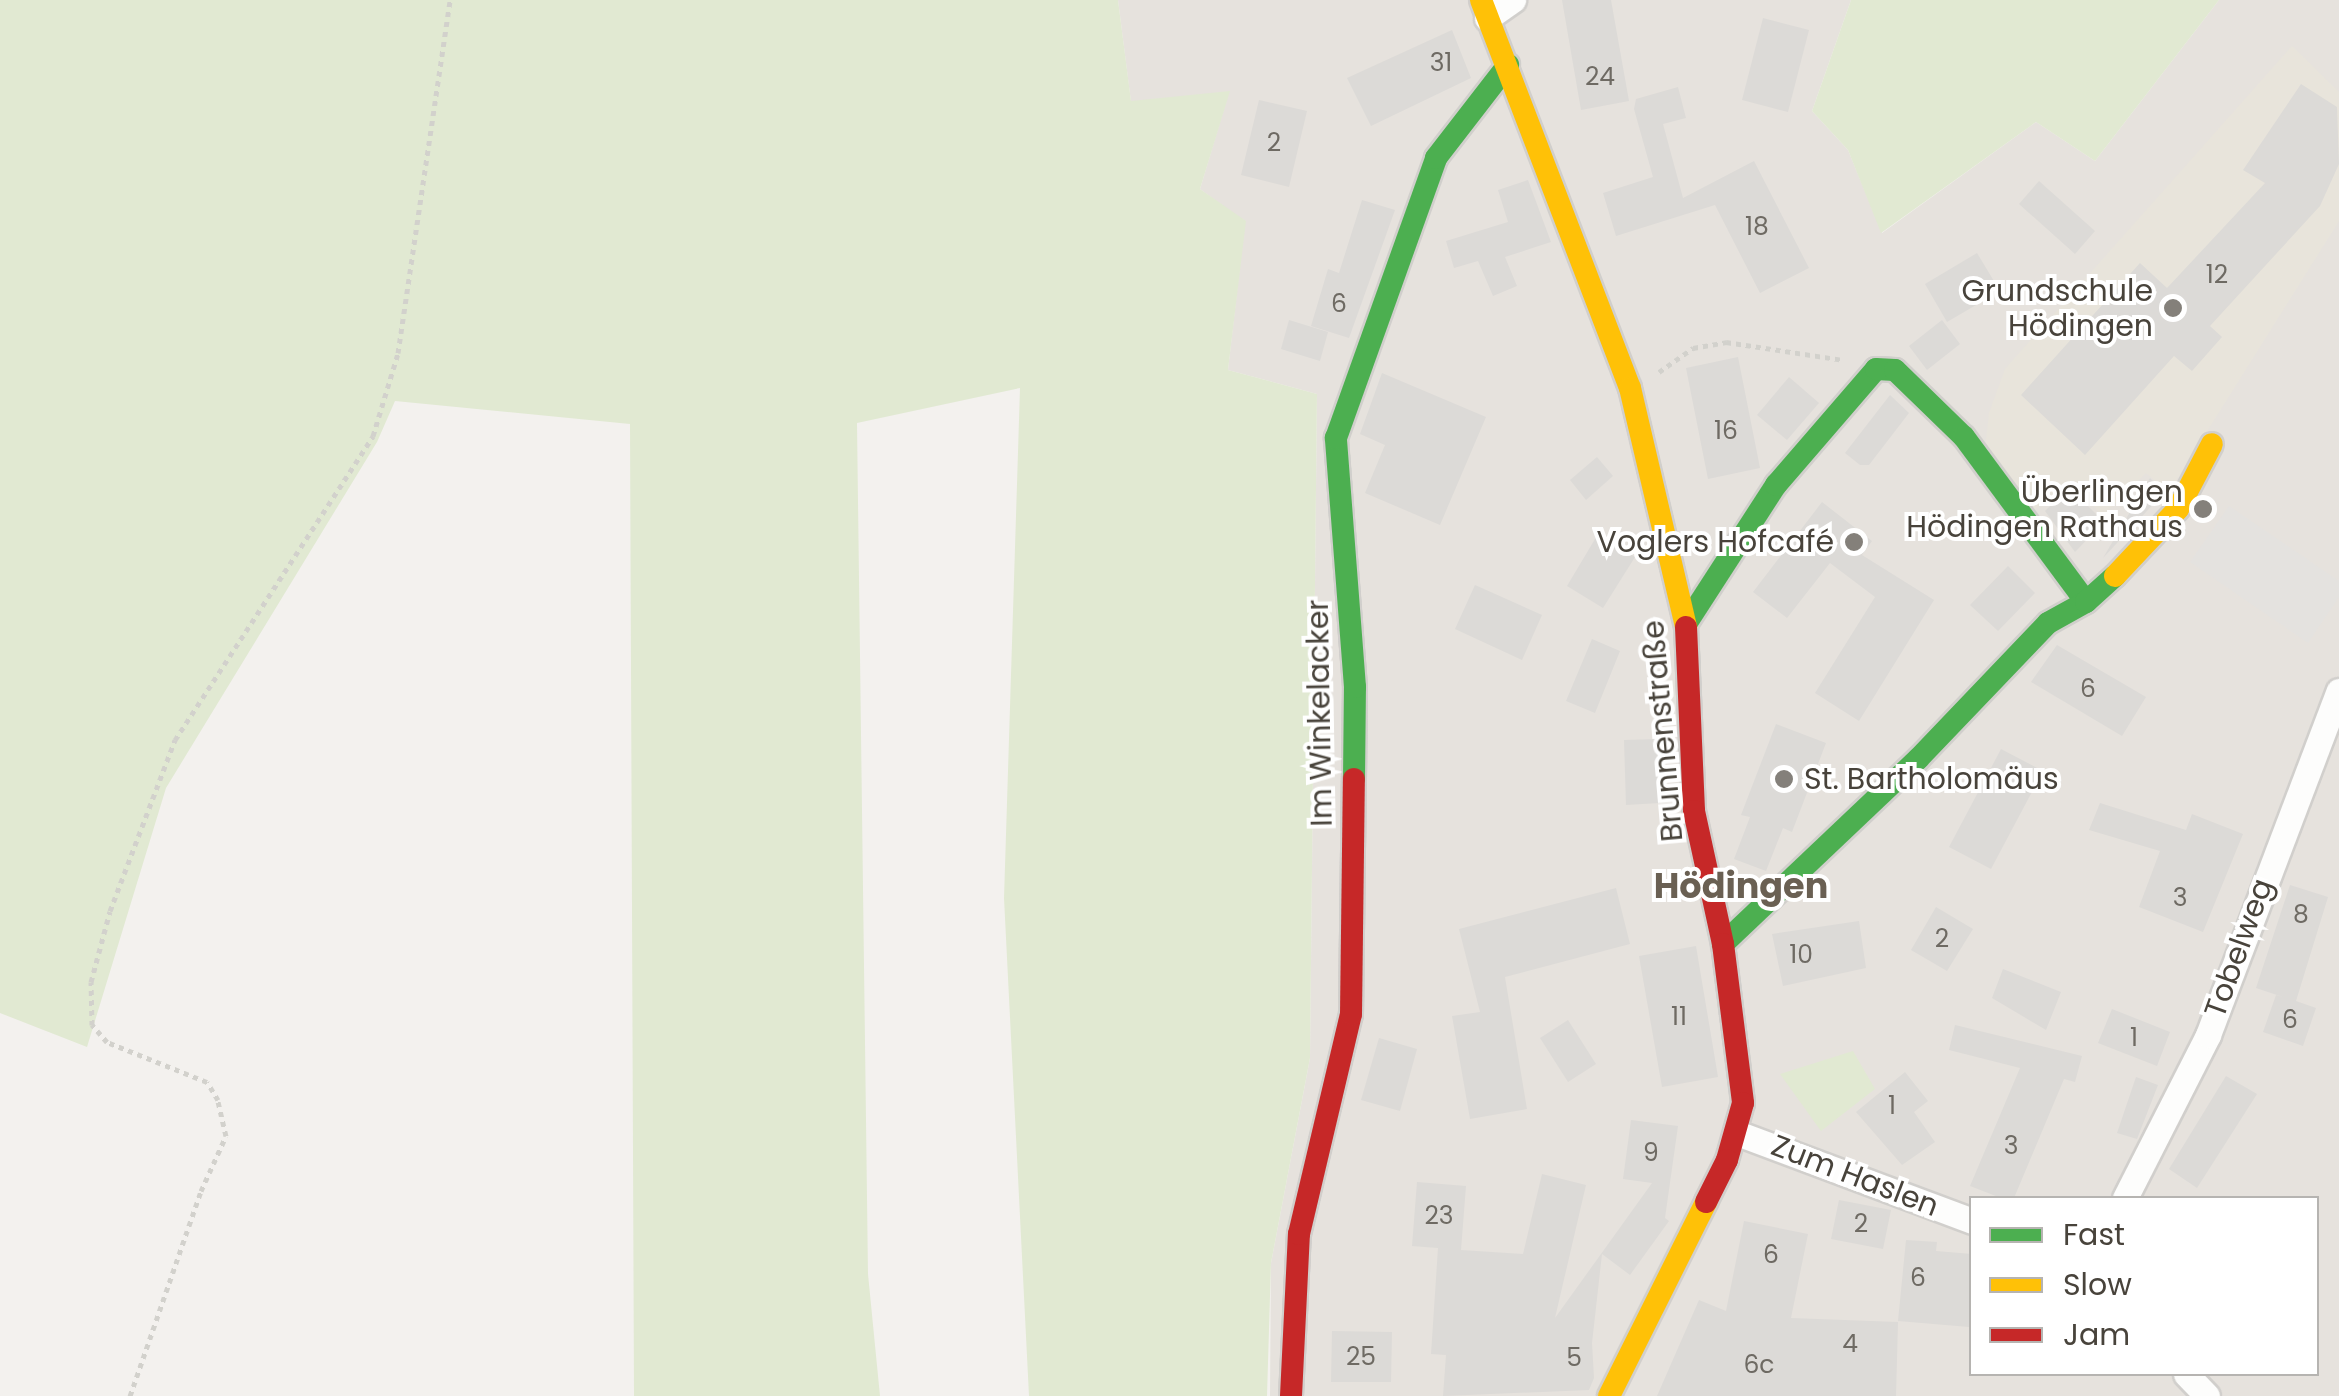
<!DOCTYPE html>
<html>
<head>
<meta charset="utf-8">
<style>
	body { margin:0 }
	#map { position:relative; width:2339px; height:1396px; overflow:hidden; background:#f3f1ee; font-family:Poppins,sans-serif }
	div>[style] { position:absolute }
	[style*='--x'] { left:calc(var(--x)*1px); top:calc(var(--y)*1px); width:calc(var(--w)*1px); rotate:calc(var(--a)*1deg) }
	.residential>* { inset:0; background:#e6e2dd }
	.education>* { inset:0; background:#e8e4db }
	.green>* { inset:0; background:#e1e9d2 }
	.parking>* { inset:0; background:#e4e2df }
	.building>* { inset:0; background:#dcdad7 }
	.path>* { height:5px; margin-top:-2.5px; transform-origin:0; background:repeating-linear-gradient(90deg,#d2d1cc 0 5px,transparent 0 10px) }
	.roads { filter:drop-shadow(2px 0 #d1cfcc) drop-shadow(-2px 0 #d1cfcc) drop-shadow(0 2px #d1cfcc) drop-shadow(0 -2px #d1cfcc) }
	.street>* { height:25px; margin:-12.5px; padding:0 12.5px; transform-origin:12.5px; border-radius:12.5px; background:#fdfdfc }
	.fast>* { height:22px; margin:-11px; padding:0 11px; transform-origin:11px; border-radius:11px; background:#4caf50 }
	.slow>* { height:22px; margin:-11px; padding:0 11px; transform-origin:11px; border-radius:11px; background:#ffc107 }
	.jam>* { height:22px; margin:-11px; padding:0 11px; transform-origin:11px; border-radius:11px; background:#c62828 }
	.dots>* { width:28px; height:28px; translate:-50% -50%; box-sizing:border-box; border:5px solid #fff; border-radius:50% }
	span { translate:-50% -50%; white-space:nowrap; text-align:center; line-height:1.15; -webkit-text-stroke:8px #fff; paint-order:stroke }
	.number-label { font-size:25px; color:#6e6a63 }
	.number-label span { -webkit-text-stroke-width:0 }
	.poi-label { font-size:30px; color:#48433b }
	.right { translate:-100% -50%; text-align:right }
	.left { translate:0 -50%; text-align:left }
	.street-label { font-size:30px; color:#48433b }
	.quarter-label { font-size:35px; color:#6a6053; font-weight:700 }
	.legend { position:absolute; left:1969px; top:1196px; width:350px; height:180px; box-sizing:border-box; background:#fff; border:2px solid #b6b4b1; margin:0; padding:12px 18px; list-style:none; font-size:30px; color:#48433b }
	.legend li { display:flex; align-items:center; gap:20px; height:50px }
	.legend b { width:50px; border:2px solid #b6b4b1 }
</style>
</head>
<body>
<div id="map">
	<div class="residential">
		<i style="clip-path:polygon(evenodd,1118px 0,1851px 0,1812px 111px,1848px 150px,1882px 233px,2036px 122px,2095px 161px,2219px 0,2339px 0,2339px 1396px,1270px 1396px,1271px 1263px,1310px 1058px,1317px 394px,1228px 370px,1245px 222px,1200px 189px,1229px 92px,1131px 102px,1118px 0,1972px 1198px,2316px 1198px,2316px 1374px,1972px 1374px,1972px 1198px)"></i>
	</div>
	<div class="education">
		<i style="clip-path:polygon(2292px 46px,2339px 92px,2339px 221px,2169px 492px,2146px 473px,2102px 516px,2073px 481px,2032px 512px,1985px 449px,1989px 413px,2005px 369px)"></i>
	</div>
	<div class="green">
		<i style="clip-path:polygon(0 0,1118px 0,1131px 101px,1230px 91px,1200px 189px,1246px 221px,1228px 370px,1317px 394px,1310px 1058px,1271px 1263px,1267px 1396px,1029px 1396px,1004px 898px,1020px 388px,857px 423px,868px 1274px,880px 1396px,634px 1396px,630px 424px,395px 401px,377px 442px,166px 788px,87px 1047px,0 1013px)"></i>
		<i style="clip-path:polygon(1851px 0,2219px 0,2095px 161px,2036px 122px,1881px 233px,1848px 150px,1812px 111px)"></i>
		<i style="clip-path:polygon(1853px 1051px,1875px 1089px,1821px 1131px,1780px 1074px)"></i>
	</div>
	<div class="parking">
		<i style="clip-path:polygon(2229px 506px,2339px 581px,2339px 597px,2308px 643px,2190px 562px)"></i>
	</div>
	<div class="building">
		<i style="clip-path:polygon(1562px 0,1611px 0,1629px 101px,1581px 110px)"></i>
		<i style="clip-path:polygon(1763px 18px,1809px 30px,1788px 112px,1742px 100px)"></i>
		<i style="clip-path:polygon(1452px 30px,1471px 78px,1371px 126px,1347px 78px)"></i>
		<i style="clip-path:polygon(2301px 84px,2337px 107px,2339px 164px,2320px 206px,2210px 326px,2222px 337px,2192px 371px,2174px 356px,2085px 455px,2021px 395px,2140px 263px,2167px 288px,2265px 183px,2243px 170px)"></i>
		<i style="clip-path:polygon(1678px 87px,1686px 118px,1663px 124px,1683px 198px,1754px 161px,1809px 268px,1760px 293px,1715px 205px,1616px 236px,1603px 193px,1653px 177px,1634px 109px,1636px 99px)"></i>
		<i style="clip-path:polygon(1259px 100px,1307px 111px,1289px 187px,1241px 175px)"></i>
		<i style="clip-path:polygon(1528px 180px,1551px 242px,1505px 257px,1517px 286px,1493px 296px,1478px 261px,1454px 268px,1446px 241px,1508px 222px,1498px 190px)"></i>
		<i style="clip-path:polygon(2039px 181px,2095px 231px,2075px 254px,2019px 204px)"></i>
		<i style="clip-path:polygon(1362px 200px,1395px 210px,1349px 338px,1311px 326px,1328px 269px,1339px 273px)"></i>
		<i style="clip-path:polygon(1977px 253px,2000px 291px,1947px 322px,1925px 284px)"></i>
		<i style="clip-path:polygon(1289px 320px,1328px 332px,1320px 361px,1281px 349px)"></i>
		<i style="clip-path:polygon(1942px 320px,1960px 344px,1927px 370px,1909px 346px)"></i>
		<i style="clip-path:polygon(1738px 357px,1760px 468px,1708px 479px,1686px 368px)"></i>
		<i style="clip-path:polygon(1382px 373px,1486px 417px,1440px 525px,1365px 493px,1385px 445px,1360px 434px)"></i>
		<i style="clip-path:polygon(1789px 377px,1819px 403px,1787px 440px,1757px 415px)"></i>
		<i style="clip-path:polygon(1890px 395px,1909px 413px,1869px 465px,1860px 465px,1845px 453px)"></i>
		<i style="clip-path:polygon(1597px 457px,1613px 476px,1586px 500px,1570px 480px)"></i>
		<i style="clip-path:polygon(2150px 478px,2163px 492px,2160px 497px,2103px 558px)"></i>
		<i style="clip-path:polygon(2069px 487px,2104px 522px,2075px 552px,2045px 511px)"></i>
		<i style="clip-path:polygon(1822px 502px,1872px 541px,1862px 555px,1934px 600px,1859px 721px,1815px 693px,1875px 597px,1830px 563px,1787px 618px,1753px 592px)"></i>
		<i style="clip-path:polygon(1598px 534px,1635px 557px,1603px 608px,1567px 586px)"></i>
		<i style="clip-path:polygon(2008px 566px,2035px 593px,1998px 631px,1970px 605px)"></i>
		<i style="clip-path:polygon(1475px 585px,1542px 615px,1522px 660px,1455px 629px)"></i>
		<i style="clip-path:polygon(1592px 639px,1620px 651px,1595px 713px,1566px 701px)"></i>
		<i style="clip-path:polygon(2057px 645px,2146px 697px,2122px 736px,2031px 682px)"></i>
		<i style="clip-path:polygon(1776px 724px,1826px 743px,1792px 832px,1783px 828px,1766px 871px,1734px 859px,1750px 817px,1741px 815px)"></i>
		<i style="clip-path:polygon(1658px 739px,1660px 803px,1626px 805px,1624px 740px)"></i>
		<i style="clip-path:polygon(2001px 749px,2043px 771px,1991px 869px,1949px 847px)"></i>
		<i style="clip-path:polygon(2100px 803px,2186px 830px,2192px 814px,2243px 834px,2203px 932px,2139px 907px,2160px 851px,2089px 830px)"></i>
		<i style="clip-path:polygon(2290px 885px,2328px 897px,2296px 1001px,2316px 1008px,2303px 1046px,2263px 1032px,2276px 995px,2283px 997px,2256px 988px)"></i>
		<i style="clip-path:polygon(1616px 888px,1630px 944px,1505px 977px,1527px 1109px,1470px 1119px,1452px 1016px,1480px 1012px,1459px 929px)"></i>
		<i style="clip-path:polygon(1936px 907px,1973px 929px,1947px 971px,1911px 950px)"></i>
		<i style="clip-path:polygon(1859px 921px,1866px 968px,1783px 986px,1772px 934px)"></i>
		<i style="clip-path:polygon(1696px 946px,1718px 1077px,1662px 1087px,1639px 956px)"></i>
		<i style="clip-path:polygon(2003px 969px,2061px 992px,2046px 1030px,1992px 998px)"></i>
		<i style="clip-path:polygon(2112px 1009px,2170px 1032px,2157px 1066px,2098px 1043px)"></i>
		<i style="clip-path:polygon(1568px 1020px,1596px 1064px,1568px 1082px,1540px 1038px)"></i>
		<i style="clip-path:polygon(1955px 1025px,2082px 1056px,2075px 1082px,2064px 1079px,2014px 1198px,2001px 1198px,1970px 1186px,2020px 1068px,1949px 1050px)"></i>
		<i style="clip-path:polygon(1379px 1038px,1417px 1049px,1400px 1111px,1361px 1100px)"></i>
		<i style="clip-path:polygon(1905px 1072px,1928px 1101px,1914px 1112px,1935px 1142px,1902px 1165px,1856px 1112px)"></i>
		<i style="clip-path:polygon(2226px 1076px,2257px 1094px,2197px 1188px,2169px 1169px)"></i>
		<i style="clip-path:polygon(2136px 1077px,2158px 1085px,2137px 1139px,2117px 1133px)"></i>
		<i style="clip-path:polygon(1631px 1120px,1678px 1126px,1665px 1218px,1669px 1221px,1630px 1275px,1602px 1254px,1592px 1343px,1594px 1378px,1589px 1390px,1443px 1396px,1446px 1355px,1431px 1354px,1438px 1248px,1412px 1246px,1417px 1182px,1466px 1186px,1461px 1250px,1523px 1254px,1542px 1174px,1586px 1185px,1555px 1318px,1652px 1183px,1623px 1179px)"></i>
		<i style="clip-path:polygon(1839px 1200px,1891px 1210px,1883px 1249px,1831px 1239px)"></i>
		<i style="clip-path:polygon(1744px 1221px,1808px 1234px,1791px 1318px,1898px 1322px,1896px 1396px,1657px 1396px,1699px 1300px,1726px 1311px)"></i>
		<i style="clip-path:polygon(1906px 1240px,1937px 1242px,1936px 1251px,1972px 1254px,1969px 1327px,1898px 1321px)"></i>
		<i style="clip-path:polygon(1332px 1331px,1392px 1332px,1391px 1382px,1331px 1382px)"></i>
	</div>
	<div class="path">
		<i style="--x:1659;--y:372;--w:42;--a:-35.2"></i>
		<i style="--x:1693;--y:348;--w:34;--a:-10"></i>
		<i style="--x:1726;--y:342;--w:118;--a:8.7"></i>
		<i style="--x:130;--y:1396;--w:217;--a:-70.9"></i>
		<i style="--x:201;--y:1191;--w:60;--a:-65.6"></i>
		<i style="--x:226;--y:1136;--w:37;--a:-103"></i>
		<i style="--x:218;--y:1100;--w:21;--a:-121"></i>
		<i style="--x:207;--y:1082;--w:108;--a:-158.2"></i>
		<i style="--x:107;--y:1042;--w:23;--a:-131"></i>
		<i style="--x:92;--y:1025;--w:43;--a:-91.3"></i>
		<i style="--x:91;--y:982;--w:73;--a:-75"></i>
		<i style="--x:110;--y:911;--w:183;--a:-69.2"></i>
		<i style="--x:175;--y:740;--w:363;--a:-56.9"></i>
		<i style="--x:373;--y:436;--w:87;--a:-73.2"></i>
		<i style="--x:398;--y:353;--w:357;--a:-81.6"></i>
	</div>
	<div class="roads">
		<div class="street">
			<i style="--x:1487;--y:18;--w:32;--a:-35"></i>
			<i style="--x:1737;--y:1133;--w:251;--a:20.5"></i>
			<i style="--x:2125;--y:1198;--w:183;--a:-63"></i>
			<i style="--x:2208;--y:1035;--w:368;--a:-69.2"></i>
			<i style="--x:2186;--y:1374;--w:30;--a:46"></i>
		</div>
		<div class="fast">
			<i style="--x:1686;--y:624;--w:166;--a:-57.1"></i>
			<i style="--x:1776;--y:485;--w:153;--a:-49.2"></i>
			<i style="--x:1876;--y:369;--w:19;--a:3"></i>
			<i style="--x:1895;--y:370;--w:96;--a:44.2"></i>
			<i style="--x:1964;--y:437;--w:205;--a:53.5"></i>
			<i style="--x:1354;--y:779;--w:92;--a:-89.4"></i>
			<i style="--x:1355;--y:687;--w:250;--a:-94.4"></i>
			<i style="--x:1336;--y:438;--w:297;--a:-70.3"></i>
			<i style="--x:1436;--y:158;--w:118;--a:-52.3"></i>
			<i style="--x:1723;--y:944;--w:269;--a:-43.5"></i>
			<i style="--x:1918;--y:759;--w:188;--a:-46.3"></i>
			<i style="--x:2048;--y:623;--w:43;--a:-28.9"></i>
			<i style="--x:2086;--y:602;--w:39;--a:-42"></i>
		</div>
		<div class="slow">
			<i style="--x:1481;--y:0;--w:416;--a:69"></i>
			<i style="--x:1630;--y:388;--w:245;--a:76.8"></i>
			<i style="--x:2115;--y:576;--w:92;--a:-46.8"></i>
			<i style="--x:2178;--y:509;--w:73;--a:-62.4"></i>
			<i style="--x:1609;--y:1396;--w:217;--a:-63.4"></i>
		</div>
		<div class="jam">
			<i style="--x:1686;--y:627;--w:184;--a:87.5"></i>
			<i style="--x:1694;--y:811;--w:136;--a:77.7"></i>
			<i style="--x:1723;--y:944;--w:160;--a:82.8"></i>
			<i style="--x:1743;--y:1103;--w:59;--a:105.7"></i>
			<i style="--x:1727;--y:1160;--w:47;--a:116.6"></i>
			<i style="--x:1291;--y:1396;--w:162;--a:-87.2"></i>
			<i style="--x:1299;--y:1234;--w:226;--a:-76.7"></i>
			<i style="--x:1351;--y:1014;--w:235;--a:-89.3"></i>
		</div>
	</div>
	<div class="dots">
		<i style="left:2173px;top:308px;background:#84807a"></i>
		<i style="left:2203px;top:509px;background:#84807a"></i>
		<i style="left:1854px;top:542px;background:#84807a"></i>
		<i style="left:1784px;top:779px;background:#84807a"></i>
	</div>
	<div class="number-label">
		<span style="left:1441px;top:63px">31</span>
		<span style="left:1600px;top:77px">24</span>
		<span style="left:1274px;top:143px">2</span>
		<span style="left:1757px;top:227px">18</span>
		<span style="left:2217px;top:275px">12</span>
		<span style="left:1339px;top:304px">6</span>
		<span style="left:1726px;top:431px">16</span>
		<span style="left:2088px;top:689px">6</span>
		<span style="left:2180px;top:898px">3</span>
		<span style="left:2301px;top:915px">8</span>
		<span style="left:1942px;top:939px">2</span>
		<span style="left:1801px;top:955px">10</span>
		<span style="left:1679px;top:1017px">11</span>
		<span style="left:2290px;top:1020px">6</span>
		<span style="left:2134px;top:1038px">1</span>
		<span style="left:1892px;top:1106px">1</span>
		<span style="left:2011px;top:1146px">3</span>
		<span style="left:1651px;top:1153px">9</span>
		<span style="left:1439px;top:1216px">23</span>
		<span style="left:1861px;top:1224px">2</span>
		<span style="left:1771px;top:1255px">6</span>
		<span style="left:1918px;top:1278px">6</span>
		<span style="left:1850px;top:1344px">4</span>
		<span style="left:1361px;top:1357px">25</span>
		<span style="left:1574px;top:1358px">5</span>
		<span style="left:1759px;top:1365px">6c</span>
	</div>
	<div class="poi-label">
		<span class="right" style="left:2153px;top:308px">Grundschule<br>Hödingen</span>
		<span class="right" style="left:2183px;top:509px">Überlingen<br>Hödingen Rathaus</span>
		<span class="right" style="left:1834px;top:542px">Voglers Hofcafé</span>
		<span class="left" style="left:1804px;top:779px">St. Bartholomäus</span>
	</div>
	<div class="street-label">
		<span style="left:1320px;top:713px;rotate:-91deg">Im Winkelacker</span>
		<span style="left:1663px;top:731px;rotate:-95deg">Brunnenstraße</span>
		<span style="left:2239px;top:948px;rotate:-70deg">Tobelweg</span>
		<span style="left:1855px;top:1176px;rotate:21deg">Zum Haslen</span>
	</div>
	<div class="quarter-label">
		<span style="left:1741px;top:886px">Hödingen</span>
	</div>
	<ul class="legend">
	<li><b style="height:12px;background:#4caf50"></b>Fast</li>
	<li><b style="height:12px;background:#ffc107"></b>Slow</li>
	<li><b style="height:12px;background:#c62828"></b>Jam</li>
	</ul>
</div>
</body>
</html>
